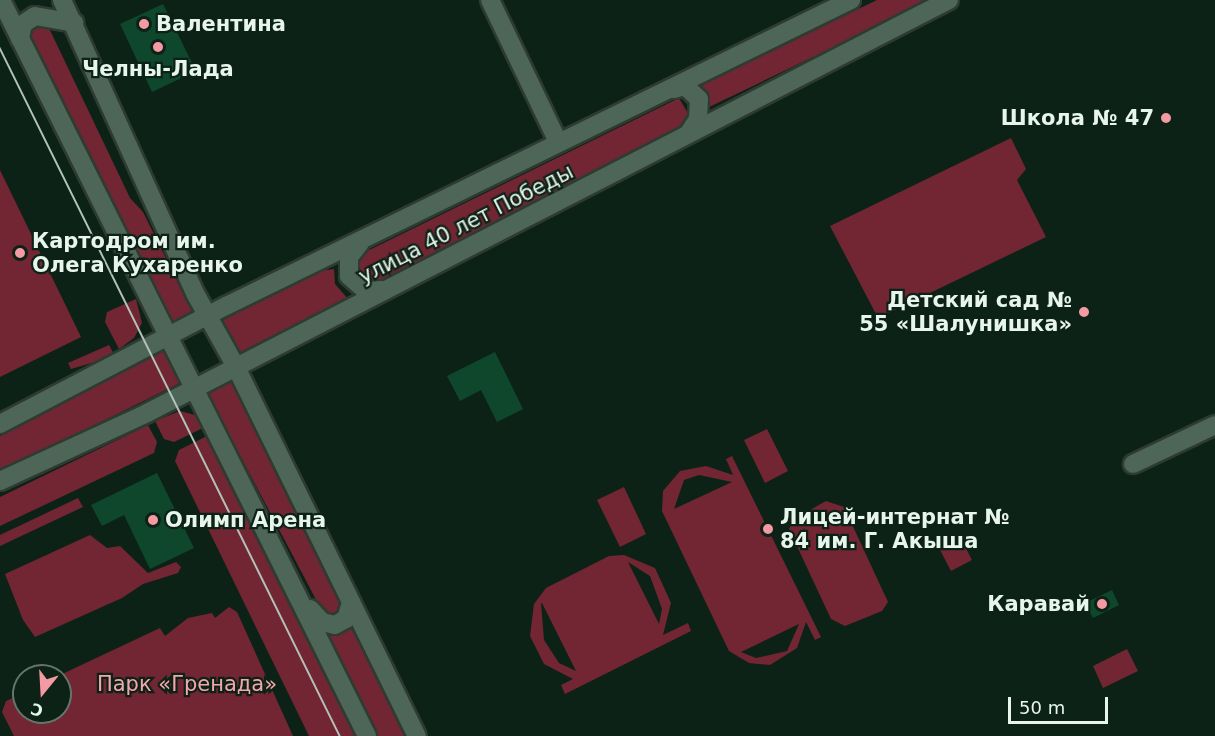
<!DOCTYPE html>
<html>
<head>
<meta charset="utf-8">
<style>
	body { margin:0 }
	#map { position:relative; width:1215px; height:736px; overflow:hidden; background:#0d2217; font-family:"DejaVu Sans",sans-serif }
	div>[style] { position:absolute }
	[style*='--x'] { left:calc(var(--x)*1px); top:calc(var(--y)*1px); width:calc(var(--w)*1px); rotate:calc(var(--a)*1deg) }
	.green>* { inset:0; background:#722532 }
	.building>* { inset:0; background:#0f472d }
	.roads { filter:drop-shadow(2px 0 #2e3b32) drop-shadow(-2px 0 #2e3b32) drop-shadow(0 2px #2e3b32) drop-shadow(0 -2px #2e3b32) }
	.minor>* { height:18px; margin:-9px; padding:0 9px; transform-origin:9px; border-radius:9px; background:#4e6658 }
	.tram>* { height:1.5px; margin:-0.75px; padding:0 0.75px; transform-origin:0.75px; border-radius:0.75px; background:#b3c2b9 }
	.dots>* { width:16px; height:16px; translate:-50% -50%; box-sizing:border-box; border:3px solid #0d2217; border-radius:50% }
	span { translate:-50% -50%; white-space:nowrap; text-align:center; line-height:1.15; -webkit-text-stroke:4.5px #0d2217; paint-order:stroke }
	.poi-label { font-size:21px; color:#e7f5ec; font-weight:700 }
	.left { translate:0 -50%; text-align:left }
	.right { translate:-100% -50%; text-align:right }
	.street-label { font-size:21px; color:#e7f5ec }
	.park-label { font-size:21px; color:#f3a7ad }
	.north { position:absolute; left:12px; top:664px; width:60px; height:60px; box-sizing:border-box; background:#0d2217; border:2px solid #64766c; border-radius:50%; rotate:198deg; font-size:16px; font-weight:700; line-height:24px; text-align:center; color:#e7f5ec }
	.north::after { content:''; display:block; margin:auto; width:21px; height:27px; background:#f49aa2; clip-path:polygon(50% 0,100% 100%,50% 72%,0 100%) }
	.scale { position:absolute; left:1008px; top:697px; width:100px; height:27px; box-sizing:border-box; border:3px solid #e7f5ec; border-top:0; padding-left:8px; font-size:18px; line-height:21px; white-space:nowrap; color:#e7f5ec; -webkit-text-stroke:4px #0d2217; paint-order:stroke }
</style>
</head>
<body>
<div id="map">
	<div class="green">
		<i style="clip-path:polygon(877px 0,932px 0,707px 108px,698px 86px)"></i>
		<i style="clip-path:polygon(33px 24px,48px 26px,130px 198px,143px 212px,194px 315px,169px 327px,28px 35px)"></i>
		<i style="clip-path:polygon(679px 98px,689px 115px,685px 124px,382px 285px,371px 285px,357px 275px,357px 256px)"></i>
		<i style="clip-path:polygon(1011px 138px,1026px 169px,1017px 180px,1046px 237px,878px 318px,830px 226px)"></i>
		<i style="clip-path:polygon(0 170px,81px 337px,0 377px)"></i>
		<i style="clip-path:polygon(334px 269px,335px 284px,348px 299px,232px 357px,214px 320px,313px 272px)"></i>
		<i style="clip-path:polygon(136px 299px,142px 323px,134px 338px,119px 349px,105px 322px,107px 312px)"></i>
		<i style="clip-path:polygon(109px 345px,115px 356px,71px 369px,68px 363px)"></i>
		<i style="clip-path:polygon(167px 348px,184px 381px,0 472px,0 436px)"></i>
		<i style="clip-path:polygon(231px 376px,341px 602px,336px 616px,322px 611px,205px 389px)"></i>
		<i style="clip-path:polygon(180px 411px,195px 415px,207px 426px,174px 442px,164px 439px,155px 421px)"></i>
		<i style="clip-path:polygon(148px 425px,157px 442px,154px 453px,0 526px,0 497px)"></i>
		<i style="clip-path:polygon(767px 429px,788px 471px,765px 483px,744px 440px)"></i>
		<i style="clip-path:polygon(211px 434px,358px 736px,309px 736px,175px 461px,179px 450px)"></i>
		<i style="clip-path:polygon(evenodd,732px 456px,821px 637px,815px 640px,806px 622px,797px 648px,770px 665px,749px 663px,729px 651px,662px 511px,663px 491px,680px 471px,706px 466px,733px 475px,726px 459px,732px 456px,699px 475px,732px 482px,674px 509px,684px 480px,699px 475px,732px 456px,799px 624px,787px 651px,756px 658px,741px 652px,799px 624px)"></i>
		<i style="clip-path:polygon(624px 487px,646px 534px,620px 547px,597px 500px)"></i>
		<i style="clip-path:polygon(78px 498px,83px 507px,0 546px,0 535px)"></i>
		<i style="clip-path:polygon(826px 501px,844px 507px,888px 602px,882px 611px,845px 626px,831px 619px,789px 529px,794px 519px)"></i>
		<i style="clip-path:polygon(90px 535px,107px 548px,120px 546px,148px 573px,176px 562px,181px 567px,178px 573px,143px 584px,122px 598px,35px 637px,23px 620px,5px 574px)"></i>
		<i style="clip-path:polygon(959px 535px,972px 560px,951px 571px,938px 546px)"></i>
		<i style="clip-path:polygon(evenodd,624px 555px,655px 568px,671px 603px,663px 635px,688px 623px,691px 631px,565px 694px,561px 685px,573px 679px,544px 664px,530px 636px,534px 604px,546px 588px,609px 556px,624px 555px,628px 562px,650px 576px,662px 609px,659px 624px,628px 562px,624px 555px,541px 603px,542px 603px,576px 671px,559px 663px,544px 640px,541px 603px)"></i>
		<i style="clip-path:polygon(229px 607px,237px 612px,293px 736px,14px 736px,2px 712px,6px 701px,24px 693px,24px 712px,60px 712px,58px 676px,160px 628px,165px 636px,188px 618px,212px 613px,215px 618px)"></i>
		<i style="clip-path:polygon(352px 623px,408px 736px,375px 736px,326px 635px)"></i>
		<i style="clip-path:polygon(1127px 649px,1138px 671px,1103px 688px,1093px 666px)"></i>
	</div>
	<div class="building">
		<i style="clip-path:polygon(163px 4px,196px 71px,152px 92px,120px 24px)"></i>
		<i style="clip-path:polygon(495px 352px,523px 409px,497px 422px,481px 390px,460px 401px,447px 376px)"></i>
		<i style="clip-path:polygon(157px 473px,194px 548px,150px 569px,124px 515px,102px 526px,91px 505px)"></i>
		<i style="clip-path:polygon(1112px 590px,1119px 605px,1093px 618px,1085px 603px)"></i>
	</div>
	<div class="roads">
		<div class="minor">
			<i style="--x:1;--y:0;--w:822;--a:63.56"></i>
			<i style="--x:62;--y:0;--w:324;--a:65.6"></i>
			<i style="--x:196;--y:295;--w:80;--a:60.9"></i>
			<i style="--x:235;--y:365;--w:413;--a:63.9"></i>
			<i style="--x:490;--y:0;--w:157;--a:64.4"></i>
			<i style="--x:20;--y:39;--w:15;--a:-79"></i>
			<i style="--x:23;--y:24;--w:14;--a:-34"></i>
			<i style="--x:35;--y:16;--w:40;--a:10"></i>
			<i style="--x:674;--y:89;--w:11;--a:-15"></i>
			<i style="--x:685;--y:86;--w:19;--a:43"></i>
			<i style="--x:699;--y:99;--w:20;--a:93"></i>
			<i style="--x:698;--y:119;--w:17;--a:123"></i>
			<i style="--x:360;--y:243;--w:18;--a:128"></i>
			<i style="--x:349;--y:257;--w:19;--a:90"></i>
			<i style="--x:349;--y:276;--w:23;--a:41"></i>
			<i style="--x:366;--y:291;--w:15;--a:-4"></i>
			<i style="--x:0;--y:424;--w:255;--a:-27.6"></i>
			<i style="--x:226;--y:306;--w:696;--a:-26.09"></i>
			<i style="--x:1133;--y:464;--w:91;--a:-25.4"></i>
			<i style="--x:0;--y:481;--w:162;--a:-24.8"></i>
			<i style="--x:147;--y:413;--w:902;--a:-27.25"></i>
			<i style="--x:310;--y:609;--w:18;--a:47"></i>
			<i style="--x:322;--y:622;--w:13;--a:13"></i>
			<i style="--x:335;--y:625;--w:13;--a:-29"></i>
			<i style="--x:346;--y:619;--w:17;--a:-73"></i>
		</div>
	</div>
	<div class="tram">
		<i style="--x:0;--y:48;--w:767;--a:63.7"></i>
	</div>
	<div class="dots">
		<i style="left:144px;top:24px;background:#f49aa2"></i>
		<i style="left:158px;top:47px;background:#f49aa2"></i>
		<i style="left:1166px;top:118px;background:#f49aa2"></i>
		<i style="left:20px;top:253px;background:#f49aa2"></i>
		<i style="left:1084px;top:312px;background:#f49aa2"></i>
		<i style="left:153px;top:520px;background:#f49aa2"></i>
		<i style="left:768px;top:529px;background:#f49aa2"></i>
		<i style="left:1102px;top:604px;background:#f49aa2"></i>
	</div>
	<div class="poi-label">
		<span class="left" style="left:156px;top:24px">Валентина</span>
		<span style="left:158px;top:69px">Челны-Лада</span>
		<span class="right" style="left:1154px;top:118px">Школа № 47</span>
		<span class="left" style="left:32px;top:253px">Картодром им.<br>Олега Кухаренко</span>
		<span class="right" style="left:1072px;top:312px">Детский сад №<br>55 «Шалунишка»</span>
		<span class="left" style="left:780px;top:529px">Лицей-интернат №<br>84 им. Г. Акыша</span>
		<span class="left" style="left:165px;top:520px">Олимп Арена</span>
		<span class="right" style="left:1090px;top:604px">Каравай</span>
	</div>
	<div class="street-label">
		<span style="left:466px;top:224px;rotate:-27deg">улица 40 лет Победы</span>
	</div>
	<div class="park-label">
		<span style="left:187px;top:684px">Парк «Гренада»</span>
	</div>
	<div class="north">С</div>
	<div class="scale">50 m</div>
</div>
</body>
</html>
